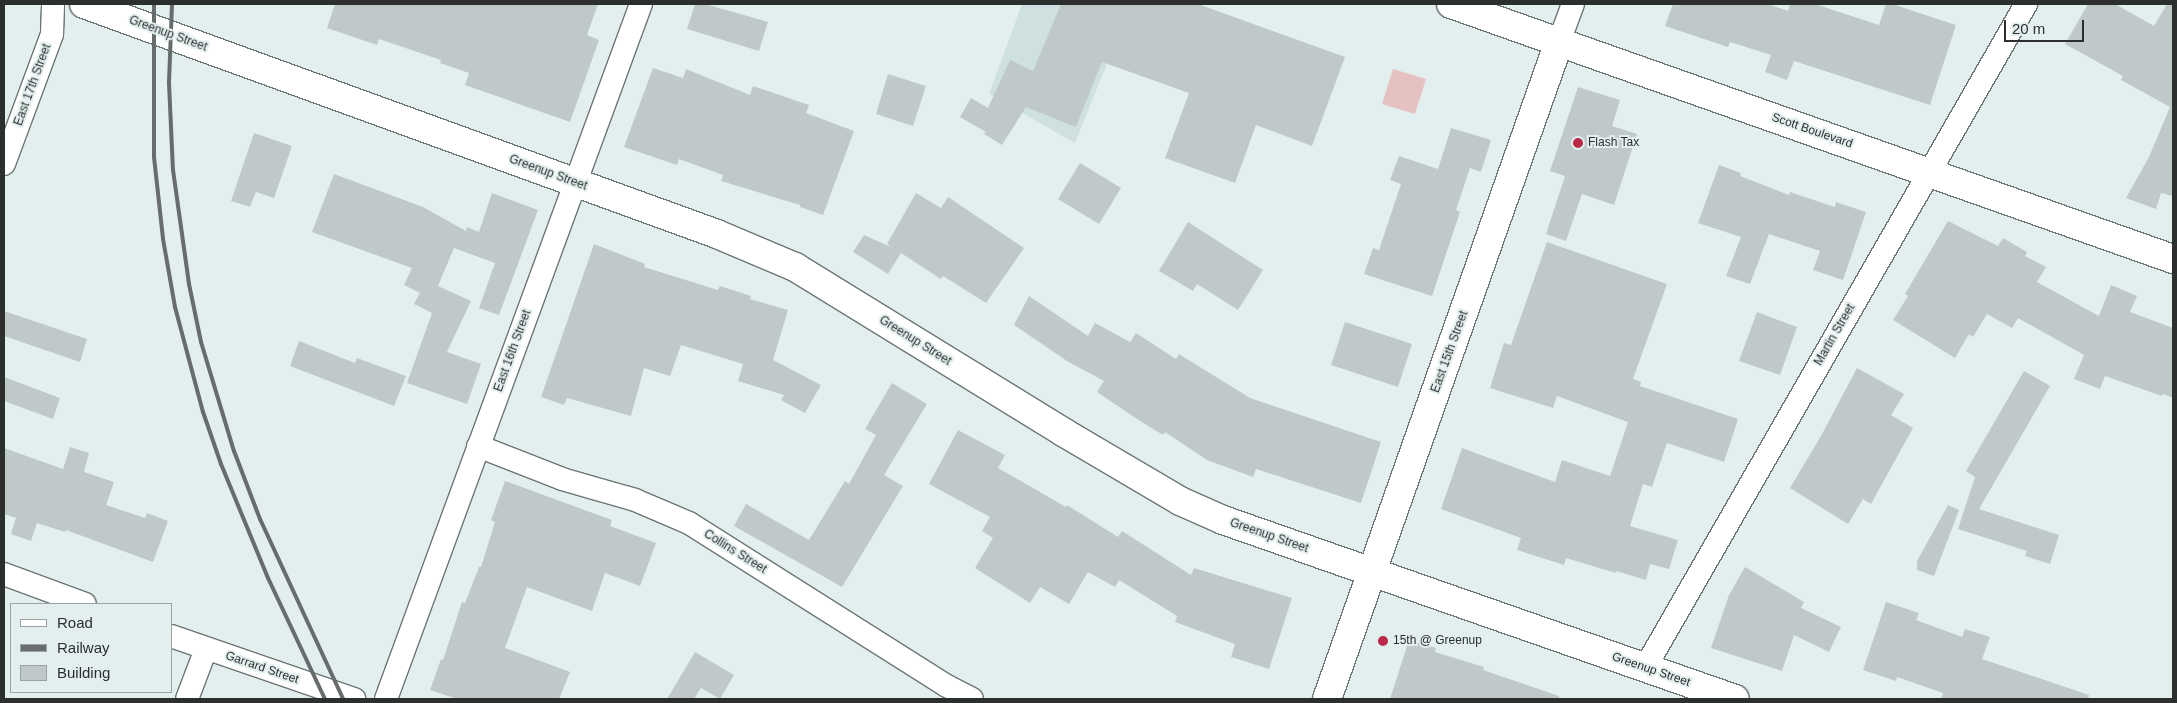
<!DOCTYPE html>
<html>
<head>
<meta charset="utf-8">
<style>
	body { margin:0 }
	#map { position:relative; width:2177px; height:703px; overflow:hidden; background:#e3efee; font-family:Helvetica,sans-serif }
	div>[style] { position:absolute }
	[style*='--x'] { left:calc(var(--x)*1px); top:calc(var(--y)*1px); width:calc(var(--w)*1px); rotate:calc(var(--a)*1deg) }
	.built>* { inset:0; background:#cee1e0 }
	.green>* { inset:0; background:#e5c1c2 }
	.building>* { inset:0; background:#bfc9c9 }
	.roads { filter:drop-shadow(1px 0 #6c7675) drop-shadow(-1px 0 #6c7675) drop-shadow(0 1px #6c7675) drop-shadow(0 -1px #6c7675) }
	.minor>* { height:22px; margin:-11px; padding:0 11px; transform-origin:11px; border-radius:11px; background:#fff }
	.tertiary>* { height:28px; margin:-14px; padding:0 14px; transform-origin:14px; border-radius:14px; background:#fff }
	.secondary>* { height:28px; margin:-14px; padding:0 14px; transform-origin:14px; border-radius:14px; background:#fff }
	.rail>* { height:4px; margin:-2px; padding:0 2px; transform-origin:2px; border-radius:2px; background:#666d6c }
	.dots>* { width:14px; height:14px; translate:-50% -50%; box-sizing:border-box; border:2px solid #e3efee; border-radius:50% }
	span { translate:-50% -50%; white-space:nowrap; text-align:center; line-height:1.15; -webkit-text-stroke:4px #e3efee; paint-order:stroke }
	.street-label { font-size:12px; color:#2b302f }
	.poi-label { font-size:12px; color:#2b302f }
	.left { translate:0 -50%; text-align:left }
	.frame { position:absolute; inset:0; border:5px solid #2b302f; pointer-events:none }
	.legend { position:absolute; left:10px; top:603px; width:162px; height:90px; box-sizing:border-box; background:#e3efee; border:1px solid #99a3a2; margin:0; padding:6px 9px; list-style:none; font-size:15px; color:#2b302f }
	.legend li { display:flex; align-items:center; gap:10px; height:25px }
	.legend b { width:25px; border:1px solid #99a3a2 }
	.scale { position:absolute; left:2004px; top:20px; width:80px; height:22px; box-sizing:border-box; border:2px solid #2b302f; border-top:0; padding-left:6px; font-size:15px; line-height:18px; white-space:nowrap; color:#2b302f; -webkit-text-stroke:4px #e3efee; paint-order:stroke }
</style>
</head>
<body>
<div id="map">
	<div class="built">
		<i style="clip-path:polygon(1022px 4px,1131px 4px,1075px 143px,989px 94px)"></i>
	</div>
	<div class="green">
		<i style="clip-path:polygon(1393px 69px,1426px 79px,1415px 114px,1382px 104px)"></i>
	</div>
	<div class="building">
		<i style="clip-path:polygon(335px 4px,598px 4px,587px 35px,599px 40px,570px 122px,465px 85px,469px 73px,440px 63px,441px 60px,379px 39px,377px 45px,327px 28px)"></i>
		<i style="clip-path:polygon(695px 4px,705px 4px,768px 22px,759px 51px,687px 29px)"></i>
		<i style="clip-path:polygon(1061px 4px,1198px 4px,1345px 57px,1312px 146px,1256px 125px,1235px 183px,1165px 158px,1189px 93px,1102px 62px,1076px 127px,1026px 107px,1002px 145px,984px 134px,986px 132px,960px 117px,971px 98px,988px 108px,1010px 60px,1033px 71px)"></i>
		<i style="clip-path:polygon(1673px 4px,1768px 4px,1788px 11px,1790px 4px,1815px 4px,1879px 25px,1886px 4px,1892px 4px,1956px 25px,1930px 105px,1794px 61px,1787px 80px,1765px 72px,1771px 55px,1730px 42px,1728px 47px,1665px 26px)"></i>
		<i style="clip-path:polygon(2088px 4px,2115px 4px,2154px 26px,2167px 4px,2173px 4px,2173px 196px,2161px 193px,2156px 209px,2126px 198px,2149px 157px,2170px 107px,2121px 80px,2123px 76px,2065px 44px)"></i>
		<i style="clip-path:polygon(653px 68px,683px 78px,686px 69px,750px 95px,753px 86px,809px 105px,806px 113px,854px 131px,823px 215px,800px 207px,800px 205px,721px 181px,723px 175px,679px 159px,677px 165px,624px 147px)"></i>
		<i style="clip-path:polygon(888px 74px,926px 86px,913px 126px,876px 114px)"></i>
		<i style="clip-path:polygon(1578px 87px,1620px 100px,1612px 126px,1637px 134px,1614px 205px,1582px 194px,1566px 241px,1546px 234px,1565px 176px,1550px 171px)"></i>
		<i style="clip-path:polygon(1451px 128px,1491px 140px,1481px 172px,1470px 168px,1456px 210px,1460px 212px,1432px 296px,1364px 274px,1373px 248px,1379px 250px,1401px 184px,1390px 180px,1399px 156px,1438px 169px)"></i>
		<i style="clip-path:polygon(254px 133px,292px 146px,274px 198px,256px 192px,250px 207px,231px 201px)"></i>
		<i style="clip-path:polygon(1080px 163px,1121px 188px,1099px 224px,1058px 199px)"></i>
		<i style="clip-path:polygon(1719px 165px,1741px 173px,1740px 176px,1789px 195px,1790px 192px,1835px 207px,1836px 202px,1866px 212px,1843px 280px,1813px 270px,1820px 251px,1769px 234px,1750px 284px,1726px 276px,1741px 237px,1698px 223px)"></i>
		<i style="clip-path:polygon(334px 174px,423px 207px,466px 231px,467px 227px,479px 232px,492px 193px,538px 210px,499px 315px,479px 308px,495px 263px,454px 248px,438px 286px,471px 301px,447px 352px,481px 364px,467px 404px,407px 383px,432px 313px,414px 304px,420px 293px,404px 285px,412px 268px,312px 232px)"></i>
		<i style="clip-path:polygon(916px 193px,941px 208px,948px 197px,1024px 248px,986px 303px,943px 276px,941px 279px,901px 253px,888px 274px,853px 252px,864px 235px,891px 247px,887px 244px)"></i>
		<i style="clip-path:polygon(1948px 221px,1998px 246px,2003px 238px,2027px 252px,2025px 256px,2046px 267px,2037px 282px,2099px 316px,2111px 285px,2137px 296px,2130px 312px,2173px 328px,2173px 398px,2163px 394px,2162px 396px,2105px 376px,2100px 389px,2074px 379px,2084px 355px,2018px 318px,2012px 328px,1987px 314px,1973px 337px,1969px 334px,1955px 358px,1893px 320px,1908px 296px,1905px 294px)"></i>
		<i style="clip-path:polygon(1188px 222px,1263px 270px,1238px 310px,1197px 284px,1193px 291px,1159px 271px)"></i>
		<i style="clip-path:polygon(1547px 242px,1667px 284px,1633px 379px,1641px 382px,1640px 386px,1738px 419px,1724px 462px,1667px 443px,1652px 487px,1643px 484px,1630px 526px,1678px 540px,1669px 569px,1650px 564px,1646px 580px,1616px 571px,1616px 573px,1566px 558px,1564px 565px,1517px 550px,1521px 538px,1441px 509px,1462px 448px,1555px 482px,1562px 460px,1610px 476px,1628px 422px,1557px 396px,1553px 408px,1490px 388px,1504px 343px,1511px 345px)"></i>
		<i style="clip-path:polygon(594px 244px,645px 264px,644px 267px,718px 290px,720px 286px,751px 296px,750px 299px,788px 310px,773px 360px,821px 385px,805px 413px,781px 400px,784px 395px,738px 381px,743px 364px,681px 345px,670px 376px,644px 368px,631px 416px,567px 398px,564px 405px,541px 397px)"></i>
		<i style="clip-path:polygon(1029px 296px,1088px 336px,1095px 323px,1130px 342px,1136px 333px,1176px 359px,1179px 354px,1250px 398px,1381px 442px,1361px 503px,1256px 469px,1253px 477px,1207px 460px,1165px 432px,1163px 435px,1140px 421px,1097px 392px,1104px 381px,1067px 361px,1014px 325px)"></i>
		<i style="clip-path:polygon(4px 311px,87px 339px,80px 362px,4px 336px)"></i>
		<i style="clip-path:polygon(1757px 312px,1797px 327px,1780px 375px,1739px 361px)"></i>
		<i style="clip-path:polygon(1345px 322px,1412px 344px,1398px 387px,1331px 365px)"></i>
		<i style="clip-path:polygon(299px 341px,355px 363px,357px 358px,406px 376px,394px 406px,290px 366px)"></i>
		<i style="clip-path:polygon(1857px 368px,1904px 394px,1891px 415px,1913px 428px,1871px 504px,1863px 499px,1848px 524px,1790px 488px,1821px 436px)"></i>
		<i style="clip-path:polygon(2024px 371px,2050px 386px,1979px 509px,2059px 535px,2050px 564px,2025px 556px,2027px 551px,1958px 529px,1975px 477px,1966px 471px)"></i>
		<i style="clip-path:polygon(4px 377px,60px 398px,53px 419px,4px 401px)"></i>
		<i style="clip-path:polygon(892px 383px,927px 404px,884px 475px,903px 486px,842px 587px,734px 526px,746px 504px,809px 540px,845px 481px,849px 484px,876px 435px,865px 429px)"></i>
		<i style="clip-path:polygon(958px 430px,1005px 455px,998px 468px,1066px 507px,1067px 505px,1118px 537px,1122px 531px,1191px 575px,1194px 568px,1292px 598px,1269px 669px,1231px 657px,1235px 644px,1175px 622px,1177px 616px,1119px 580px,1115px 587px,1088px 572px,1069px 604px,1040px 587px,1030px 603px,975px 568px,993px 538px,982px 531px,990px 517px,929px 484px)"></i>
		<i style="clip-path:polygon(70px 447px,89px 453px,84px 472px,114px 482px,106px 505px,145px 518px,147px 513px,168px 521px,153px 562px,66px 530px,65px 532px,37px 523px,31px 541px,11px 534px,16px 518px,4px 514px,4px 448px,63px 469px)"></i>
		<i style="clip-path:polygon(505px 481px,612px 520px,610px 526px,656px 543px,640px 586px,605px 573px,592px 611px,527px 587px,505px 648px,570px 672px,559px 699px,457px 699px,430px 690px,441px 659px,443px 660px,462px 602px,465px 603px,479px 567px,481px 567px,495px 522px,491px 520px)"></i>
		<i style="clip-path:polygon(1948px 505px,1959px 510px,1934px 576px,1917px 570px,1917px 561px)"></i>
		<i style="clip-path:polygon(1745px 567px,1804px 602px,1801px 608px,1841px 627px,1829px 652px,1794px 635px,1782px 671px,1711px 648px,1729px 595px)"></i>
		<i style="clip-path:polygon(1886px 602px,1919px 613px,1916px 620px,1962px 637px,1965px 629px,1990px 637px,1982px 659px,2089px 695px,2088px 699px,1941px 699px,1943px 693px,1897px 677px,1896px 681px,1863px 670px)"></i>
		<i style="clip-path:polygon(1409px 640px,1436px 648px,1435px 652px,1484px 667px,1483px 670px,1559px 696px,1559px 699px,1390px 699px)"></i>
		<i style="clip-path:polygon(695px 652px,734px 675px,720px 699px,701px 688px,694px 699px,667px 699px)"></i>
	</div>
	<div class="roads">
		<div class="minor">
			<i style="--x:1559;--y:42;--w:40;--a:-69.8"></i>
			<i style="--x:4;--y:164;--w:139;--a:-69.7"></i>
			<i style="--x:52;--y:34;--w:30;--a:-88"></i>
			<i style="--x:478;--y:446;--w:90;--a:21.4"></i>
			<i style="--x:562;--y:479;--w:76;--a:16"></i>
			<i style="--x:635;--y:500;--w:59;--a:23.1"></i>
			<i style="--x:689;--y:523;--w:305;--a:32.3"></i>
			<i style="--x:947;--y:686;--w:28;--a:27"></i>
			<i style="--x:4;--y:574;--w:86;--a:20.3"></i>
			<i style="--x:171;--y:636;--w:194;--a:19"></i>
			<i style="--x:1645;--y:668;--w:766;--a:-60.15"></i>
			<i style="--x:187;--y:699;--w:53;--a:-69.2"></i>
			<i style="--x:386;--y:699;--w:740;--a:-69.85"></i>
		</div>
		<div class="tertiary">
			<i style="--x:1327;--y:699;--w:697;--a:-70.55"></i>
		</div>
		<div class="secondary">
			<i style="--x:84;--y:4;--w:673;--a:19.97"></i>
			<i style="--x:717;--y:234;--w:85;--a:22.9"></i>
			<i style="--x:795;--y:267;--w:315;--a:31.6"></i>
			<i style="--x:1063;--y:432;--w:136;--a:30.5"></i>
			<i style="--x:1180;--y:501;--w:47;--a:23.8"></i>
			<i style="--x:1223;--y:520;--w:542;--a:19.27"></i>
			<i style="--x:1451;--y:4;--w:766;--a:19.45"></i>
		</div>
	</div>
	<div class="rail">
		<i style="--x:154;--y:4;--w:153;--a:90"></i>
		<i style="--x:154;--y:157;--w:82;--a:83.7"></i>
		<i style="--x:163;--y:239;--w:69;--a:80"></i>
		<i style="--x:175;--y:307;--w:109;--a:75.1"></i>
		<i style="--x:203;--y:412;--w:55;--a:70.9"></i>
		<i style="--x:221;--y:464;--w:123;--a:67.6"></i>
		<i style="--x:268;--y:578;--w:134;--a:64.8"></i>
		<i style="--x:172;--y:4;--w:79;--a:92.2"></i>
		<i style="--x:169;--y:83;--w:87;--a:87.4"></i>
		<i style="--x:173;--y:170;--w:115;--a:82"></i>
		<i style="--x:189;--y:284;--w:59;--a:78.3"></i>
		<i style="--x:201;--y:342;--w:114;--a:73.2"></i>
		<i style="--x:234;--y:451;--w:73;--a:69.1"></i>
		<i style="--x:260;--y:519;--w:198;--a:65.2"></i>
	</div>
	<div class="dots">
		<i style="left:1578px;top:143px;background:#ba2948"></i>
		<i style="left:1383px;top:641px;background:#ba2948"></i>
	</div>
	<div class="street-label">
		<span style="left:168px;top:34px;rotate:20deg">Greenup Street</span>
		<span style="left:33px;top:85px;rotate:-70deg">East 17th Street</span>
		<span style="left:1812px;top:131px;rotate:19deg">Scott Boulevard</span>
		<span style="left:548px;top:173px;rotate:20deg">Greenup Street</span>
		<span style="left:1835px;top:335px;rotate:-60deg">Martin Street</span>
		<span style="left:915px;top:341px;rotate:32deg">Greenup Street</span>
		<span style="left:513px;top:351px;rotate:-70deg">East 16th Street</span>
		<span style="left:1450px;top:352px;rotate:-70deg">East 15th Street</span>
		<span style="left:1269px;top:536px;rotate:19deg">Greenup Street</span>
		<span style="left:735px;top:552px;rotate:32deg">Collins Street</span>
		<span style="left:262px;top:668px;rotate:19deg">Garrard Street</span>
		<span style="left:1651px;top:670px;rotate:19deg">Greenup Street</span>
	</div>
	<div class="poi-label">
		<span class="left" style="left:1588px;top:143px">Flash Tax</span>
		<span class="left" style="left:1393px;top:641px">15th @ Greenup</span>
	</div>
	<div class="frame"></div>
	<ul class="legend">
	<li><b style="height:6px;background:#fff"></b>Road</li>
	<li><b style="height:6px;background:#666d6c"></b>Railway</li>
	<li><b style="height:14px;background:#bfc9c9"></b>Building</li>
	</ul>
	<div class="scale">20 m</div>
</div>
</body>
</html>
